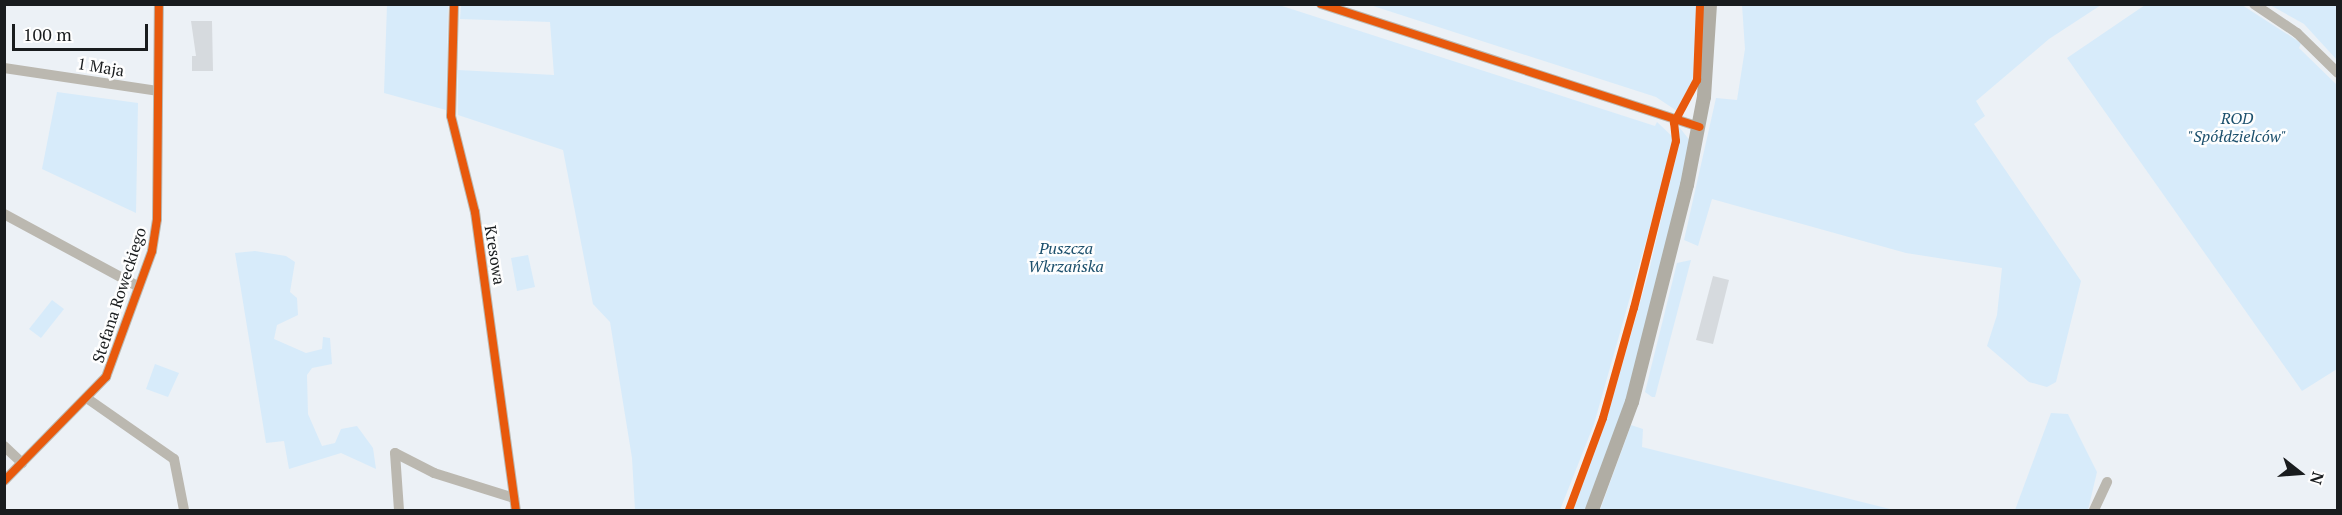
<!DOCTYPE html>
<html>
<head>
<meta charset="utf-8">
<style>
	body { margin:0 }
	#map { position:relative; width:2342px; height:515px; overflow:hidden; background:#ecf1f6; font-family:"PT Serif",serif }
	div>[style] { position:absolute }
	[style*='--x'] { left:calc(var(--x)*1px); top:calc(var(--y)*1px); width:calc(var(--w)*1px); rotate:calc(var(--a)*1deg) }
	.green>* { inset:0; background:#d7ebfa }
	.stream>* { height:3px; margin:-1.5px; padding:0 1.5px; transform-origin:1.5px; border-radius:1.5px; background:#84b4d2 }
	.building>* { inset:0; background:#d6dade }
	.street>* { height:10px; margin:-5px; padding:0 5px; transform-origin:5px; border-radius:5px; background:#bbb8b0 }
	.secondary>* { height:14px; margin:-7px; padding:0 7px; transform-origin:7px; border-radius:7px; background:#b0ada4 }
	.cycleway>* { height:8px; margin:-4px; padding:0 4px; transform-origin:4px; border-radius:4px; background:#e8590c }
	span { translate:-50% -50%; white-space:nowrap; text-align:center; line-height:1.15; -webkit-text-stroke:5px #fefefe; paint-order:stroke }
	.street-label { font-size:16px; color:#191c1e }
	.park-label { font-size:16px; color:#1b4f6c; font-style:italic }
	.frame { position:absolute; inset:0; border:6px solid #191c1e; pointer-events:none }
	.north { position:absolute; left:2270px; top:443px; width:60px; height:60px; -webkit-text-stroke:4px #fefefe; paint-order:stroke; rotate:107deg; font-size:16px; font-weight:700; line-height:24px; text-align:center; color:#191c1e }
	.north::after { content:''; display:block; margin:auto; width:21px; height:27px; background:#191c1e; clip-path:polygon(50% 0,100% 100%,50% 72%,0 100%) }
	.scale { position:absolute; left:12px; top:24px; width:136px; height:27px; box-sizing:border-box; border:3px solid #191c1e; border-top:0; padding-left:8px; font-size:18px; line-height:21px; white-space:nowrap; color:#191c1e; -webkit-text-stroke:4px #fefefe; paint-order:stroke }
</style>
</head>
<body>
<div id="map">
	<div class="green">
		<i style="clip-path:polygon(387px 5px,448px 5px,446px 110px,384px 93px)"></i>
		<i style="clip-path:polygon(461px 5px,1279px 5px,1655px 126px,1657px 122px,1675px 139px,1594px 424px,1560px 510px,635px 510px,632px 458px,610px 322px,593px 304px,563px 150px,458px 115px,458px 70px,554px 75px,550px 22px,460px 19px)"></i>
		<i style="clip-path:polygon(1370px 5px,1697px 5px,1695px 80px,1677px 111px,1656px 97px)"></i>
		<i style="clip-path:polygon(1742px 5px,2101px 5px,2049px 39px,1976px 101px,1985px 116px,1974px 124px,2081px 281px,2056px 382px,2047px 387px,2029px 382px,1987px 346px,1997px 315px,2002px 268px,1906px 253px,1712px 199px,1698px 246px,1684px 240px,1716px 98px,1737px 100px,1745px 49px)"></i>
		<i style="clip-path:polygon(2145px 5px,2242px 5px,2301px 43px,2299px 48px,2337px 85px,2337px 369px,2302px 391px,2067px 58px)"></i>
		<i style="clip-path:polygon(2270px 5px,2337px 5px,2337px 60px,2304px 24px)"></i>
		<i style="clip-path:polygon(57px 92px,138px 103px,136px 213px,42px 169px)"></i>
		<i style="clip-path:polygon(1676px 123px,1691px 142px,1637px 370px,1588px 510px,1572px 510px,1610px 407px,1648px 275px,1677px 152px)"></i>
		<i style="clip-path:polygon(255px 251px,286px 256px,295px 262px,290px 292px,297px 298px,298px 315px,277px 325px,274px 339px,306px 353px,322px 349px,323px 337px,330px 338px,332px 364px,312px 368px,307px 375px,308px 414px,322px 446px,335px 443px,341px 429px,357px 426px,373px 448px,376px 469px,341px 453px,289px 469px,284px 441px,266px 443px,235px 253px)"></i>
		<i style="clip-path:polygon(528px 255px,535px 287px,517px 291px,511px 258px)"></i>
		<i style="clip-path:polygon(1691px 260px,1655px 397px,1652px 397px,1645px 392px,1677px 263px)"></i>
		<i style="clip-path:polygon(52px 300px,64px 309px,41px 338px,29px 329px)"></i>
		<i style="clip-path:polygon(155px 364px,179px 373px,168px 397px,146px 389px)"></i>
		<i style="clip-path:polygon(2051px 413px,2068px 414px,2097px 472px,2088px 510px,2015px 510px)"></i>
		<i style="clip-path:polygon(1631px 425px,1643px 429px,1642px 447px,1894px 510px,1600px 510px)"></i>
	</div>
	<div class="stream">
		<i style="--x:2336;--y:4;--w:4;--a:56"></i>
	</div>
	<div class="building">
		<i style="clip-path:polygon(191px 21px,212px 21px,213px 71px,192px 71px,192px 56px,196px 56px)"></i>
		<i style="clip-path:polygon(1713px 276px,1729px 280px,1713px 344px,1696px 340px)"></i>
	</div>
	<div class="street">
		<i style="--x:454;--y:4;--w:112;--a:91.5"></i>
		<i style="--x:451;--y:116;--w:99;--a:76"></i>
		<i style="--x:475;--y:212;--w:301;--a:82.2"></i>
		<i style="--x:1321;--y:4;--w:398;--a:18"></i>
		<i style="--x:2254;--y:4;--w:52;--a:34"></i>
		<i style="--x:2297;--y:33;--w:57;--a:44.3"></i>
		<i style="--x:4;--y:68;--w:155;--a:8.5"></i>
		<i style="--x:4;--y:214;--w:153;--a:28.4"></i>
		<i style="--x:88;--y:399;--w:105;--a:34.9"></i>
		<i style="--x:174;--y:459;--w:52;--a:78.9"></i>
		<i style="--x:4;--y:446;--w:25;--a:43"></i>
		<i style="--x:395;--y:453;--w:44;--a:27.1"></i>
		<i style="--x:434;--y:473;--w:84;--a:17.4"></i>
		<i style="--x:395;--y:453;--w:57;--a:86"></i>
		<i style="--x:4;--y:481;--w:146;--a:-45.6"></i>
		<i style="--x:106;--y:377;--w:134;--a:-69.9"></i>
		<i style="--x:152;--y:251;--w:32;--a:-81"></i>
		<i style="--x:157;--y:219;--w:215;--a:-89.5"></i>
		<i style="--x:2094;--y:510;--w:31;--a:-65"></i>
	</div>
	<div class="secondary">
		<i style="--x:1592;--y:510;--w:115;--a:-69.7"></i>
		<i style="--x:1632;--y:402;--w:224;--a:-75.8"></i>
		<i style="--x:1687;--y:185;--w:90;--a:-79.1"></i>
		<i style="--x:1704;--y:97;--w:93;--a:-86.3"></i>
	</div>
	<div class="cycleway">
		<i style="--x:454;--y:4;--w:112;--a:91.5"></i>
		<i style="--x:451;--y:116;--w:99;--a:76"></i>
		<i style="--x:475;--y:212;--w:301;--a:82.2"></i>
		<i style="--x:1321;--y:4;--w:398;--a:18"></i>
		<i style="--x:4;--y:481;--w:146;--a:-45.6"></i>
		<i style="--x:106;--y:377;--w:134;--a:-69.9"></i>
		<i style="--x:152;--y:251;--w:32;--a:-81"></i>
		<i style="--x:157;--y:219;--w:215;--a:-89.5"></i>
		<i style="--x:1569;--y:510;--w:98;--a:-69.7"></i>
		<i style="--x:1603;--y:418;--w:114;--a:-74.3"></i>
		<i style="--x:1634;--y:308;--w:172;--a:-75.9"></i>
		<i style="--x:1676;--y:141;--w:18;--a:-96"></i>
		<i style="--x:1674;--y:123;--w:49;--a:-61.9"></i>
		<i style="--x:1697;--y:80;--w:76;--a:-87.7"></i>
	</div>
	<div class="street-label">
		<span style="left:101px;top:67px;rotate:9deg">1 Maja</span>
		<span style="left:495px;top:255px;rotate:81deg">Kresowa</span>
		<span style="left:119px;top:295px;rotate:-72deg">Stefana Roweckiego</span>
	</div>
	<div class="park-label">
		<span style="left:2237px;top:127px">ROD<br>"Spółdzielców"</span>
		<span style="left:1066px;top:257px">Puszcza<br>Wkrzańska</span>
	</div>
	<div class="frame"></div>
	<div class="north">N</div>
	<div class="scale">100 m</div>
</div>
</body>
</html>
